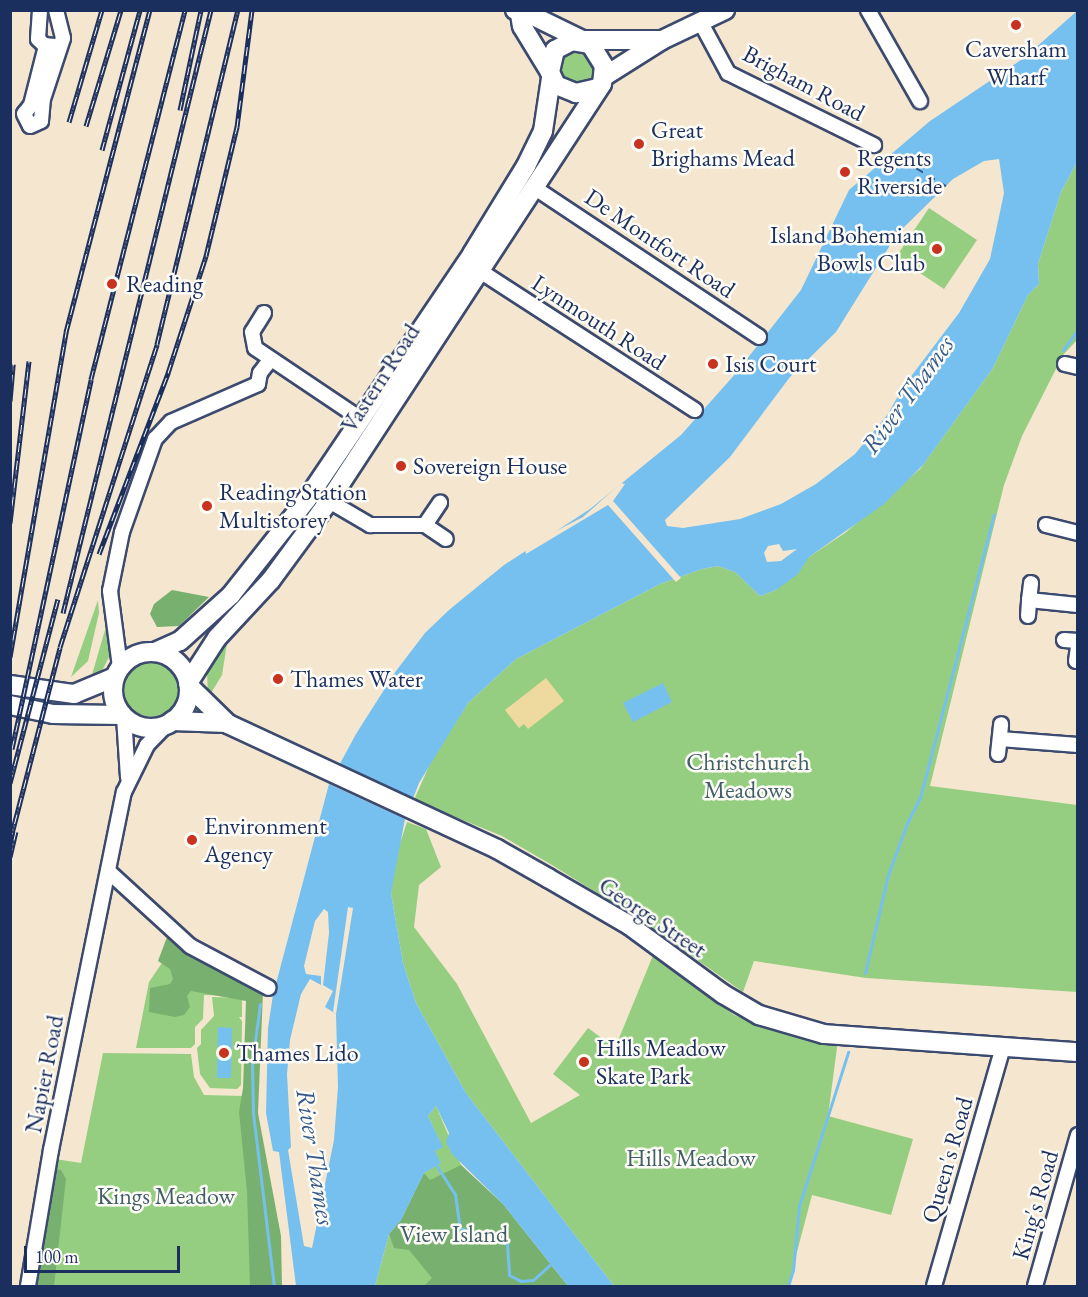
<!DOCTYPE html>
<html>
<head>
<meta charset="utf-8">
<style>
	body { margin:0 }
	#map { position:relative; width:1088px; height:1297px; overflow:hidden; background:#f4e6cf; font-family:"EB Garamond",serif }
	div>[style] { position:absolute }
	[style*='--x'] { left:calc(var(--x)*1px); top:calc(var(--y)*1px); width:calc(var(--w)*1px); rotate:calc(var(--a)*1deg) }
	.green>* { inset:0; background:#96ce81 }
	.round { border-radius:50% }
	.forest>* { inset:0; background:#78b16f }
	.sand>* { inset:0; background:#eeda9e }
	.water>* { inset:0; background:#76c0ef }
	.pier>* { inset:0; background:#f4e6cf }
	.stream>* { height:3px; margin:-1.5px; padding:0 1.5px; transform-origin:1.5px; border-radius:1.5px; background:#76c0ef }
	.ferry>* { height:1.5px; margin-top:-0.75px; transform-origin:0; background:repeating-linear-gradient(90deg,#365a8a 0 8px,transparent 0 14px) }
	.roads { filter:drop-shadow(2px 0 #3c4a6f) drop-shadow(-2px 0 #3c4a6f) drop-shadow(0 2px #3c4a6f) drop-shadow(0 -2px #3c4a6f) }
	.minor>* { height:14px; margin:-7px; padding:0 7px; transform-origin:7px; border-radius:7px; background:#fff }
	.major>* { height:18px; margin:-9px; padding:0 9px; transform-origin:9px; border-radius:9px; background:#fff }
	.major>.ring { margin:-9px; padding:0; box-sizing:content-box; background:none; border:18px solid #fff; border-radius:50% }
	.rail>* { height:5px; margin-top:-2.5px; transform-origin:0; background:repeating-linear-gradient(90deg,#fdfcf7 0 9px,#1b2f5e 0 18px); box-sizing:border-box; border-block:2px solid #1b2f5e }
	.dots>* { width:16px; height:16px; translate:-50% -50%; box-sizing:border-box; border:3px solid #fdfcf7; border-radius:50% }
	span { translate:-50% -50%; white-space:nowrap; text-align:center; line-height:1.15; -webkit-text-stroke:5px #fdfcf7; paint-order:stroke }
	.poi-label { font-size:24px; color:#1b2f5e }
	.left { translate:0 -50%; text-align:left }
	.right { translate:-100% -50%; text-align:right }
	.street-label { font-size:24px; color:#1b2f5e }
	.park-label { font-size:24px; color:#405f68 }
	.water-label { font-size:26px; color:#365a8a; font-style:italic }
	.frame { position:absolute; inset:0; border:12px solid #1b2f5e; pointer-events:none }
	.scale { position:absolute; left:24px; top:1246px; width:156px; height:27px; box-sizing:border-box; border:3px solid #1b2f5e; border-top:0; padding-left:8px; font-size:18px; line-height:21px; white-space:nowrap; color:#1b2f5e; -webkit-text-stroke:4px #fdfcf7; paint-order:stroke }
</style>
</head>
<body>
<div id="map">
	<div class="green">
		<i class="round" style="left:558px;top:49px;width:36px;height:36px"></i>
		<i style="clip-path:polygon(1077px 162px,1077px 340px,1063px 355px,1022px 436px,1004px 485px,930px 786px,1077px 805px,1077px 992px,866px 978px,754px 961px,743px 992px,636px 917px,552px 865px,502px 836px,414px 800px,433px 757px,468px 703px,516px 659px,660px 584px,702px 569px,718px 566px,735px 572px,760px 596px,776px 590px,809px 557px,845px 533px,920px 469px,993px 368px,1028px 295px,1039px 284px,1038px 264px,1061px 192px)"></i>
		<i style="clip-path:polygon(929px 208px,977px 240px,944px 289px,896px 257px)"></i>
		<i style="clip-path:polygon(98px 600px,99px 613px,88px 661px,71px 677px)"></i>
		<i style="clip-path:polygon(110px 628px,110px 655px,103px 669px,91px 678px,105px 630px)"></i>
		<i style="clip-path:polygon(228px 637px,222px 675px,208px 698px,207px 670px)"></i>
		<i class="round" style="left:124px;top:661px;width:56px;height:56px"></i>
		<i style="clip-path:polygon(407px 822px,426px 829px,441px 867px,419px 885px,414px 927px,457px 984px,531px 1123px,580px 1095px,553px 1074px,588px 1028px,615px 1048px,654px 953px,734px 1015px,760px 1025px,838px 1040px,828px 1116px,913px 1139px,891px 1215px,812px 1195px,788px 1286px,614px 1286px,466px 1093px,416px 1003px,403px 963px,391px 893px,393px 865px)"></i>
		<i style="clip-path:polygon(166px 957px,238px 996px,204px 995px,203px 1019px,195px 1027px,195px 1044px,191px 1048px,136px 1048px,149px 982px)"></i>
		<i style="clip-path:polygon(212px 997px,242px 998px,242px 1017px,239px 1017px,242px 1021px,241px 1085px,237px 1089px,210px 1088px,200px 1074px,197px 1048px,201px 1044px,201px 1030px,214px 1016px)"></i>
		<i style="clip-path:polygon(103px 1053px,191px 1054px,194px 1077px,204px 1095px,244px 1096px,267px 1286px,34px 1286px,55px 1159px,81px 1163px)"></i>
		<i style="clip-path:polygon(436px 1106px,461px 1165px,568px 1286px,375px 1286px,389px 1234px,401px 1220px,424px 1173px,436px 1165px,435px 1151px,442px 1146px,428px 1116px)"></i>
	</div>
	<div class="forest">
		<i style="clip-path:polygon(172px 590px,209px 597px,179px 626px,157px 627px,150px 614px,154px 604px)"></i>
		<i style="clip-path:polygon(170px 929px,263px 992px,258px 1113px,281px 1236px,282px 1286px,250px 1286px,247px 1192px,239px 1112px,243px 1088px,246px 1001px,191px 991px,187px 996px,190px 1007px,184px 1015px,175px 1017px,149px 1012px,150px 988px,170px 984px,173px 979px,170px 969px,158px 961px)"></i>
		<i style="clip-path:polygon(461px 1165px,503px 1204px,568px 1286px,424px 1286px,432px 1278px,409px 1250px,394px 1248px,389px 1234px,401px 1220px,424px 1173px,430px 1180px)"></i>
		<i style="clip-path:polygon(53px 1168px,61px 1170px,66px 1179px,54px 1286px,34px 1286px)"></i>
	</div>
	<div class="sand">
		<i style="clip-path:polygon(546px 678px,564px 701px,528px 729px,524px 724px,519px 728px,505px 710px)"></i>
	</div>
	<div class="water">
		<i style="clip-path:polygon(evenodd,1077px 11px,1077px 162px,1061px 192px,1038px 264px,1039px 284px,1028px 295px,993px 368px,923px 465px,884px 504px,809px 557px,798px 574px,776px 590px,760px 596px,735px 572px,718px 566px,702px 569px,660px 584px,516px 659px,468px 703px,419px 783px,405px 819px,391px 893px,403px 963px,416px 1003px,466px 1093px,614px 1286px,568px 1286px,503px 1204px,452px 1154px,446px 1142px,449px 1133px,436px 1106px,428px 1116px,443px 1147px,435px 1151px,441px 1163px,424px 1173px,401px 1220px,389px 1234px,375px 1286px,296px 1286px,279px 1152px,273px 1151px,266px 1113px,268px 1028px,273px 995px,329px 784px,356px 734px,396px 671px,425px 633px,449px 610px,504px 565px,590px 509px,681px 435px,736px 373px,801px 290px,849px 190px,930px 121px,1024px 58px,1077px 11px,999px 159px,1004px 193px,990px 259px,959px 313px,903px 387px,888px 414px,855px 454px,816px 484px,781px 504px,740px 519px,683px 528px,667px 526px,665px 520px,730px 457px,790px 377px,836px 332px,897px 234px,953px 179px,984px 161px,999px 159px,1077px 11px,779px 544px,783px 551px,797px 549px,781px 561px,767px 562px,764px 553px,768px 546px,779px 544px,1077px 11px,324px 909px,328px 912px,329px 933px,323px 985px,333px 991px,325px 1007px,336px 1014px,338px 1087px,334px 1140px,312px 1248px,304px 1246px,288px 1150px,291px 1147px,287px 1074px,290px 1040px,301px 994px,310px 979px,321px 985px,321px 976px,306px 974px,304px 966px,315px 921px,324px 909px)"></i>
		<i style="clip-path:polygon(663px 683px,672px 702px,633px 722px,623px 703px)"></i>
		<i style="clip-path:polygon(218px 1027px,232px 1028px,231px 1078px,217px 1078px)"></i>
	</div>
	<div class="pier">
		<i style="clip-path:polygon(621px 483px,625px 484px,613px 501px,681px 578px,676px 582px,608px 505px,526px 554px,525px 547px,583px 517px)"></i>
		<i style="clip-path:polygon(337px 765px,414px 800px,405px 819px,329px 784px)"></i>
		<i style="clip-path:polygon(348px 907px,353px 908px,336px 1014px,333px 1012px)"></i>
	</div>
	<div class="stream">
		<i style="--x:1063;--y:350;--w:26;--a:-54"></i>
		<i style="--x:865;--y:973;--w:101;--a:-76.8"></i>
		<i style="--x:888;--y:875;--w:55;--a:-69.9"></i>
		<i style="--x:907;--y:823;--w:28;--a:-63"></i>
		<i style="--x:920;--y:798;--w:293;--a:-75.4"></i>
		<i style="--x:260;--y:1004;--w:61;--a:97.6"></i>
		<i style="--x:252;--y:1064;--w:49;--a:88.8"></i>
		<i style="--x:253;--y:1113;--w:174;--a:83.1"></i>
		<i style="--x:436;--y:1165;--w:35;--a:57"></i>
		<i style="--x:455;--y:1194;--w:34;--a:82"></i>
		<i style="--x:460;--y:1228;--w:50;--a:18.8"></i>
		<i style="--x:507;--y:1244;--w:31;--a:86"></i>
		<i style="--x:509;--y:1275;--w:13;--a:27"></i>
		<i style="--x:521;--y:1281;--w:12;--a:-5"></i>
		<i style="--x:533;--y:1280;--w:24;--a:-42"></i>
		<i style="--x:788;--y:1286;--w:17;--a:-73"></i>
		<i style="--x:793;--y:1270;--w:64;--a:-84.6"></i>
		<i style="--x:799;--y:1206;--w:162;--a:-72.3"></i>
	</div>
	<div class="ferry">
		<i style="--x:892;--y:154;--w:63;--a:30.7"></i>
	</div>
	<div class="roads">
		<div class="minor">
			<i style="--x:40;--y:10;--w:29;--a:94"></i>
			<i style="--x:38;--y:39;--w:8;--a:45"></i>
			<i style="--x:44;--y:45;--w:11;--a:5"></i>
			<i style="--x:868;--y:10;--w:105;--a:60.3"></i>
			<i style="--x:701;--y:23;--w:57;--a:61.6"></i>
			<i style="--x:728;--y:73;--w:163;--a:26.3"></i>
			<i style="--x:46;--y:46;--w:61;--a:104.3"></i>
			<i style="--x:31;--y:105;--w:11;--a:128"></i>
			<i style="--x:24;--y:114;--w:13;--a:63"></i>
			<i style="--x:30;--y:126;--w:12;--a:-24"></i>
			<i style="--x:41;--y:121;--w:22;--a:-85"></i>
			<i style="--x:43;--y:99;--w:64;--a:-71.8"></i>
			<i style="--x:63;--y:38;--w:29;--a:-104"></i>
			<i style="--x:535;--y:188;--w:269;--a:33.6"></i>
			<i style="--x:480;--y:271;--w:256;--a:32.9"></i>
			<i style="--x:264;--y:313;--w:22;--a:122"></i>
			<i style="--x:252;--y:332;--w:16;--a:79"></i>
			<i style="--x:255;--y:348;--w:125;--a:33.9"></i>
			<i style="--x:1065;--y:364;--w:13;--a:13"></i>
			<i style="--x:329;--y:501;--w:48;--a:30.3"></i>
			<i style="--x:370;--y:525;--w:55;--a:0"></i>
			<i style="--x:425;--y:525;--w:25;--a:34"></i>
			<i style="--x:425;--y:525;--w:27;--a:-56"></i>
			<i style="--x:1046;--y:525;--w:33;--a:14"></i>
			<i style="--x:1029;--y:600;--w:17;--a:-83"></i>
			<i style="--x:1028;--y:616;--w:16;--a:-86"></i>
			<i style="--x:1029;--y:600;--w:49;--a:5.8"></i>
			<i style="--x:1064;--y:640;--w:14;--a:4"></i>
			<i style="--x:1076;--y:661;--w:14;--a:-82"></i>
			<i style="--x:120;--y:667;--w:77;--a:-97.5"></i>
			<i style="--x:110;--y:591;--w:60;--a:-78.5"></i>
			<i style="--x:122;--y:532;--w:99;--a:-70.5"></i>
			<i style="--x:155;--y:439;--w:23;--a:-47"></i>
			<i style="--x:171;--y:422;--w:95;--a:-23.6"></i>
			<i style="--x:258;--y:384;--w:11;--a:-80"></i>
			<i style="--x:260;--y:373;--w:16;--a:-52"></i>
			<i style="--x:124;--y:717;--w:61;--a:86.2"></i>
			<i style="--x:1000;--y:739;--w:78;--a:4.4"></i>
			<i style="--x:998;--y:754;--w:30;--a:-84"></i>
			<i style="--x:108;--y:871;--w:111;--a:42.4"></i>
			<i style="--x:190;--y:946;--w:89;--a:28"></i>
			<i style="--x:28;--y:1286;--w:138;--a:-80.4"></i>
			<i style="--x:51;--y:1150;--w:365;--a:-78.5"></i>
			<i style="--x:124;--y:792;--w:52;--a:-63.9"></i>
			<i style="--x:147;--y:745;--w:28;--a:-46"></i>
			<i style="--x:934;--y:1286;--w:249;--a:-73.9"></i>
			<i style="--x:1035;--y:1286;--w:157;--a:-74.1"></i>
		</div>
		<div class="major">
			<i style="--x:515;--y:10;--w:17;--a:17"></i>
			<i style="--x:531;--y:15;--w:55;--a:26.1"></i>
			<i style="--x:520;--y:14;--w:12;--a:81"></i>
			<i style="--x:522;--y:26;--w:54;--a:58.7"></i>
			<i style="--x:585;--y:40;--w:77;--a:0"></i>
			<i style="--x:605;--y:76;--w:67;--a:-32.3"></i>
			<i style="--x:662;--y:40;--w:70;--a:-25.5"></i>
			<i style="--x:155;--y:652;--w:27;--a:-24"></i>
			<i style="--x:180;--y:641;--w:69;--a:-42"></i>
			<i style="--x:231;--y:595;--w:122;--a:-51.6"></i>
			<i style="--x:307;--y:499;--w:295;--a:-56"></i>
			<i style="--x:472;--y:254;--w:103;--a:-58.5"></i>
			<i style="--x:526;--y:166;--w:39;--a:-64"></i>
			<i style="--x:543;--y:131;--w:54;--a:-81.4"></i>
			<i class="ring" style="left:113px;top:652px;width:58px;height:58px"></i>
			<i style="--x:188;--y:683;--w:54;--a:-57.2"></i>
			<i style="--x:217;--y:638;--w:79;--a:-47"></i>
			<i style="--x:271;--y:580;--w:98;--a:-53.7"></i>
			<i style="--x:329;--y:501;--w:498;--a:-56.8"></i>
			<i style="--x:602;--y:84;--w:18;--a:-84"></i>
			<i style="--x:604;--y:66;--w:26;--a:-122"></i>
			<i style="--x:590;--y:44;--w:18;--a:-171"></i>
			<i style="--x:572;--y:41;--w:19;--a:152"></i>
			<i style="--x:555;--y:50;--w:23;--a:103"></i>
			<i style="--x:550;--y:72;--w:14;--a:65"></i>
			<i style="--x:556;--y:85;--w:22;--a:22"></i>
			<i style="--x:576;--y:93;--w:22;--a:-13"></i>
			<i style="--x:10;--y:685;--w:65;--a:8"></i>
			<i style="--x:74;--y:694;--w:44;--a:-22.5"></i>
			<i style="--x:189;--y:686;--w:54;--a:44.3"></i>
			<i style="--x:228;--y:724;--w:297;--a:24.9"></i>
			<i style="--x:497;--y:849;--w:59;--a:29.6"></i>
			<i style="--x:548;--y:878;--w:94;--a:30.1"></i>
			<i style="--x:629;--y:925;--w:117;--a:36.3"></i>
			<i style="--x:723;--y:994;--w:42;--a:30.3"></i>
			<i style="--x:759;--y:1015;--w:68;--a:16.3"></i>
			<i style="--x:824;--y:1034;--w:255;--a:4.1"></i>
			<i style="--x:10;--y:705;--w:44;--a:11.8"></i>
			<i style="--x:53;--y:714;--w:69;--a:0.8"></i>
			<i style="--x:172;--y:721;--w:55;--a:2.1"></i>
		</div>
	</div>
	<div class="rail">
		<i style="--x:180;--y:110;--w:102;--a:-78.1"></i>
		<i style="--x:69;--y:122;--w:117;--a:-73.6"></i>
		<i style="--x:86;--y:126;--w:121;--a:-73.2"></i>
		<i style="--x:102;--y:150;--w:145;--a:-74.8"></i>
		<i style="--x:10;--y:401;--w:37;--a:-85"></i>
		<i style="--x:10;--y:523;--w:163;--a:-83.3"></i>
		<i style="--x:99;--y:554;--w:194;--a:-69.1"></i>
		<i style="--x:168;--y:373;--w:123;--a:-72"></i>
		<i style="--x:206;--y:256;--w:133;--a:-76.5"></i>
		<i style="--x:237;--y:127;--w:118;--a:-82.7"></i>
		<i style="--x:63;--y:613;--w:621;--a:-76.21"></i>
		<i style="--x:10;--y:657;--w:330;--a:-80.2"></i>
		<i style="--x:66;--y:332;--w:333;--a:-75.4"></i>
		<i style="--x:12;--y:749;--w:378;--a:-77.9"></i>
		<i style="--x:91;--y:379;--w:381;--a:-75.7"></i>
		<i style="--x:10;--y:783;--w:190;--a:-75.4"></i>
		<i style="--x:10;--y:841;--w:200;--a:-75.5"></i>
		<i style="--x:60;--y:647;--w:318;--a:-72.2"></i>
		<i style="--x:157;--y:344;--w:344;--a:-76.4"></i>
		<i style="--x:10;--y:857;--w:26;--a:-77"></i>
	</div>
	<div class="dots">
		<i style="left:1016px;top:25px;background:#c8321e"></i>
		<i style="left:639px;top:144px;background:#c8321e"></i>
		<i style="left:845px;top:172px;background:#c8321e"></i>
		<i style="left:937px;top:249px;background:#c8321e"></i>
		<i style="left:112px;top:284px;background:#c8321e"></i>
		<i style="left:713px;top:364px;background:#c8321e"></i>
		<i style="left:401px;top:466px;background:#c8321e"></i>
		<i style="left:207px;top:506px;background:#c8321e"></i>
		<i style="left:278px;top:679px;background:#c8321e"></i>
		<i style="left:192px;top:840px;background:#c8321e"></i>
		<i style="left:224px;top:1053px;background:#c8321e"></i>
		<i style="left:584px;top:1062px;background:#c8321e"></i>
	</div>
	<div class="poi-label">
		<span style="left:1016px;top:63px">Caversham<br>Wharf</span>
		<span class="left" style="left:651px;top:144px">Great<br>Brighams Mead</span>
		<span class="left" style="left:857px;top:172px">Regents<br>Riverside</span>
		<span class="right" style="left:925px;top:249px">Island Bohemian<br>Bowls Club</span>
		<span class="left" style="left:126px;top:284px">Reading</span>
		<span class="left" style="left:725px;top:364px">Isis Court</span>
		<span class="left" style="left:413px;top:466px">Sovereign House</span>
		<span class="left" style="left:219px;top:506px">Reading Station<br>Multistorey</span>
		<span class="left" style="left:290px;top:679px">Thames Water</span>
		<span class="left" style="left:204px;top:840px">Environment<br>Agency</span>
		<span class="left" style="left:596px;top:1062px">Hills Meadow<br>Skate Park</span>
		<span class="left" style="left:236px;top:1053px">Thames Lido</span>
	</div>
	<div class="street-label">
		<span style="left:804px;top:83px;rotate:28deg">Brigham Road</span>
		<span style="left:660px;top:243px;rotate:34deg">De Montfort Road</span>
		<span style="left:599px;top:322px;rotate:33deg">Lynmouth Road</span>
		<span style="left:380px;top:378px;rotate:-57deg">Vastern Road</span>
		<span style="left:653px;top:917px;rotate:34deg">George Street</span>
		<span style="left:44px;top:1074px;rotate:-79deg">Napier Road</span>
		<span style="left:947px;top:1160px;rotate:-74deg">Queen's Road</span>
		<span style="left:1035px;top:1205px;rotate:-74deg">King's Road</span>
	</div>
	<div class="park-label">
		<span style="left:748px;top:776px">Christchurch<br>Meadows</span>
		<span style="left:691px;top:1158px">Hills Meadow</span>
		<span style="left:166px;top:1196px">Kings Meadow</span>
		<span style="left:454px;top:1234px">View Island</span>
	</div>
	<div class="water-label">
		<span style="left:908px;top:395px;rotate:-54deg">River Thames</span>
		<span style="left:315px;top:1157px;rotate:81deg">River Thames</span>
	</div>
	<div class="frame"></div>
	<div class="scale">100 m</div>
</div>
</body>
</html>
